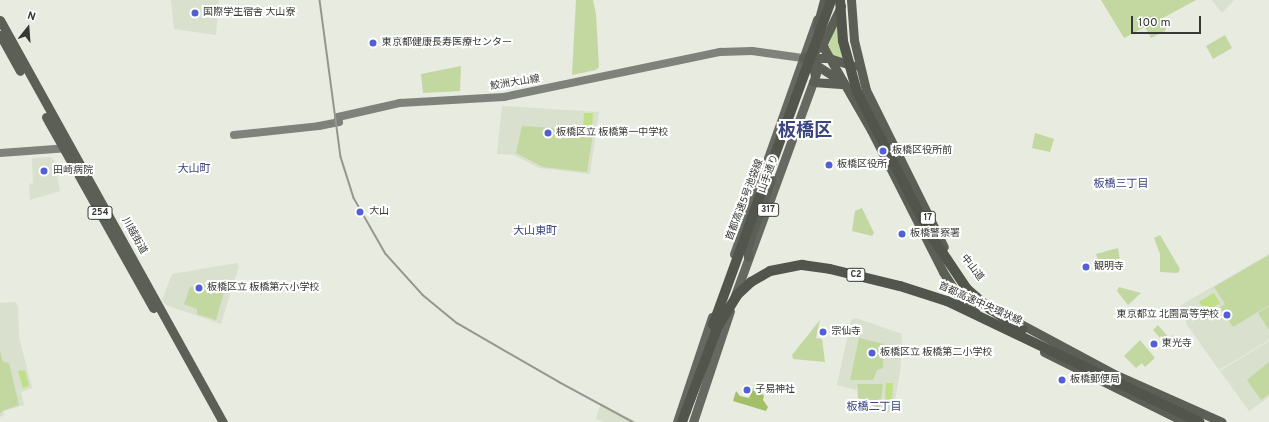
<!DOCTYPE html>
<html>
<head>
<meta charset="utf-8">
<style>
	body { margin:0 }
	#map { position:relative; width:1269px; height:422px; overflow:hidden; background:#e7ebe0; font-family:Overpass,"Noto Sans JP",sans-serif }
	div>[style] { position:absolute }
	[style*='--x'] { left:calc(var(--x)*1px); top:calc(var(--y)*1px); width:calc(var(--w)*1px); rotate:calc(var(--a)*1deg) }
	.built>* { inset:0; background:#d9e0ce }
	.green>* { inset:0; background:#c3d7a1 }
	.forest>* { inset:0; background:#a3c068 }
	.water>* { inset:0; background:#c1df86 }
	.secondary>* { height:8px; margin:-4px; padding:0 4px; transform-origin:4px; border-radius:4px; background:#7f817b }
	.primary>* { height:9px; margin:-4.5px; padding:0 4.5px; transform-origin:4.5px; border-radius:4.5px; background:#666961 }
	.trunk>* { height:9px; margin:-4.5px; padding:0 4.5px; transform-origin:4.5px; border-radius:4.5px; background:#5c5f56 }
	.motorway>* { height:10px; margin:-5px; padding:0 5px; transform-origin:5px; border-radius:5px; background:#51554c }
	.rail>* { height:1.5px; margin:-0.75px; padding:0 0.75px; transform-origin:0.75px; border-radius:0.75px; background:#94978f }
	.motorway-bridge>* { height:10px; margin:-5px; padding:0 5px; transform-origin:5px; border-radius:5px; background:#51554c }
	.dots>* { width:11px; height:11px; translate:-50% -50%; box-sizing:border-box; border:2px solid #fff; border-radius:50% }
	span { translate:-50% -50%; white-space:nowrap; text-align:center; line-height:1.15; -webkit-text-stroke:4px #fff; paint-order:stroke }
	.shield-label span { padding:1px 3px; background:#fff; border:1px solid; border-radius:3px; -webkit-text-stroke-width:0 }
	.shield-label { font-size:9px; color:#363833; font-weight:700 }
	.poi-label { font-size:10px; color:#363833 }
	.left { translate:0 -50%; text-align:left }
	.right { translate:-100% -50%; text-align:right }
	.street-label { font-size:10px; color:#363833 }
	.neighbourhood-label { font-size:11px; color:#3b4581 }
	.town-label { font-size:18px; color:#3b4581; font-weight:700 }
	.north { position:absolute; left:8px; top:8px; width:40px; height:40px; -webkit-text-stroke:3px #fff; paint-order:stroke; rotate:17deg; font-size:11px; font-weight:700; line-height:16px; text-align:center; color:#363833 }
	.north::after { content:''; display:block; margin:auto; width:14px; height:18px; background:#363833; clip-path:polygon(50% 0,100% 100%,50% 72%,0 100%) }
	.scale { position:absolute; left:1131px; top:16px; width:70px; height:18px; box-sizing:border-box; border:2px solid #363833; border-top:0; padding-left:5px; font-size:12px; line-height:14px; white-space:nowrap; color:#363833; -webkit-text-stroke:3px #fff; paint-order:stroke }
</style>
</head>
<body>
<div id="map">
	<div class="built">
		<i style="clip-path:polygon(171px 0,219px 0,216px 35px,174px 29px)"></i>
		<i style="clip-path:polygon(1212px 0,1234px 0,1222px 13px)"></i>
		<i style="clip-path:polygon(502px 106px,599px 112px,590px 174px,539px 168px,514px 155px,497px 154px)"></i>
		<i style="clip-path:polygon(50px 157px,54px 160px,60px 191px,30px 200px,29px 184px,33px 183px,32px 158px)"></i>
		<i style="clip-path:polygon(1269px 254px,1269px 340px,1219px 370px,1187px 325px,1181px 305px)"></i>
		<i style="clip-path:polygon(237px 263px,239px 266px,221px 324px,166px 305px,162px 300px,172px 274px)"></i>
		<i style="clip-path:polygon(15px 302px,18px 306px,19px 337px,32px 388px,21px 392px,24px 405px,4px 411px,3px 416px,0 417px,0 303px)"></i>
		<i style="clip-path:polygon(856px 318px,902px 334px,900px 372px,895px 400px,889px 413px,880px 409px,883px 384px,857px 384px,856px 390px,837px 385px,851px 320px)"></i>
		<i style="clip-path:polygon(1269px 341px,1269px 397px,1249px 411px,1220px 371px)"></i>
		<i style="clip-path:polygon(601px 403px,623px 415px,637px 422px,604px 422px,596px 419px)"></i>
	</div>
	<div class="green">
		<i style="clip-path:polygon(576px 0,593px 0,596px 14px,599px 67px,596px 70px,572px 75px)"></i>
		<i style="clip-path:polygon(1101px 0,1196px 0,1161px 19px,1166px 28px,1165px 31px,1151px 38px,1145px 27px,1124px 38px)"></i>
		<i style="clip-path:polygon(837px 20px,839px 32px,842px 58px,833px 55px,828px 47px)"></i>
		<i style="clip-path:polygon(1225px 35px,1232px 48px,1213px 59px,1206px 46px)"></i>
		<i style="clip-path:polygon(461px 66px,460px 91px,423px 93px,421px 74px)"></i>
		<i style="clip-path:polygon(522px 126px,569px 129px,593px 134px,587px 172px,543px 167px,516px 153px)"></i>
		<i style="clip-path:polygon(1035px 133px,1054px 139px,1050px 152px,1032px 148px)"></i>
		<i style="clip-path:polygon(862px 208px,874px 233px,872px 236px,852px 231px,855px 211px)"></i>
		<i style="clip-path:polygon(1160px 235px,1180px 269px,1178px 273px,1160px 272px,1160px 254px,1154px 238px)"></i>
		<i style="clip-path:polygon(1118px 248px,1121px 267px,1101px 269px,1096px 254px)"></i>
		<i style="clip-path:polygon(1269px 255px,1269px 305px,1233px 327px,1220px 307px,1225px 304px,1214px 287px)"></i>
		<i style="clip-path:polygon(219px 282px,226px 285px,216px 320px,197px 314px,197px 309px,184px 304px,190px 287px)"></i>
		<i style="clip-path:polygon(1119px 287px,1141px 293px,1128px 305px,1117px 291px)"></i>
		<i style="clip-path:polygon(1269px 306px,1269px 330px,1258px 313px)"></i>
		<i style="clip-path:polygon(820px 320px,816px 338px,822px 339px,825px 362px,793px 359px,792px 355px)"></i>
		<i style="clip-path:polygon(1158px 325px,1169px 338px,1173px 335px,1177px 341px,1169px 348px,1153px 330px)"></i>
		<i style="clip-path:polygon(859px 338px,884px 344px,883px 368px,877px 370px,873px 380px,850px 380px)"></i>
		<i style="clip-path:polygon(1140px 340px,1155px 358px,1145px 367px,1142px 363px,1136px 368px,1124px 356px)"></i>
		<i style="clip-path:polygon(0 351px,3px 362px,9px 363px,19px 405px,2px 411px,0 414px)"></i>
		<i style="clip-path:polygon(1269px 362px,1269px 394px,1261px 400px,1247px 380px)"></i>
		<i style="clip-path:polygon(857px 384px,883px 384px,880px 409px,858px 398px)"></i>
	</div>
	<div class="forest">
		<i style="clip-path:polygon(755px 384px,764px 396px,763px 400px,768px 407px,766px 411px,733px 401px,736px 391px,740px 396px,749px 398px)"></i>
	</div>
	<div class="water">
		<i style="clip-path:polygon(584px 113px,593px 113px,592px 131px,583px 130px)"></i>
		<i style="clip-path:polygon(1214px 293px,1220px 303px,1206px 312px,1199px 302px)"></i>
		<i style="clip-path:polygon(25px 370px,29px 386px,23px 388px,18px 371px)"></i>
		<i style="clip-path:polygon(886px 383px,893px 383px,892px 400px,885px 400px)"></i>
	</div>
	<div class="secondary">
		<i style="--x:234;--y:135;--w:85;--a:-6"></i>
		<i style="--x:319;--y:126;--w:20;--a:-11"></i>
		<i style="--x:339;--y:122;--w:5;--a:-101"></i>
		<i style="--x:338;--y:117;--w:64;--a:-12.7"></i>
		<i style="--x:400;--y:103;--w:104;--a:-3.3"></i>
		<i style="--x:504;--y:97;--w:221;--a:-11.8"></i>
		<i style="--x:720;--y:52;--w:32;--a:-2"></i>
		<i style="--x:752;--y:51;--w:51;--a:7.8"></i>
		<i style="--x:0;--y:153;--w:69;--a:-4.1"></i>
	</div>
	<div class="primary">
		<i style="--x:734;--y:254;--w:249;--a:-70.5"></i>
		<i style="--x:734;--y:298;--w:239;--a:-69.9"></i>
		<i style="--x:677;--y:422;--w:111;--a:-71.6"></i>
		<i style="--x:693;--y:422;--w:117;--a:-71.6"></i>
	</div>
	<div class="trunk">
		<i style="--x:824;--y:0;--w:27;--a:105"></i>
		<i style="--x:817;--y:26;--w:25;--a:72"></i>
		<i style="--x:825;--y:50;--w:92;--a:60.1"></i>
		<i style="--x:871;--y:130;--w:159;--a:63.1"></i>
		<i style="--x:943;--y:272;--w:27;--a:57"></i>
		<i style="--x:958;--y:295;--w:25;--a:45"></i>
		<i style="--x:851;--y:0;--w:40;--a:85.7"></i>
		<i style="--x:854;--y:40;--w:51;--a:76.5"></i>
		<i style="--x:866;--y:90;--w:175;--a:63.6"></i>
		<i style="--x:0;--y:20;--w:460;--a:61"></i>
		<i style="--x:0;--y:35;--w:41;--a:60.9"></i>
		<i style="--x:803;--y:58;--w:11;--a:-27"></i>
		<i style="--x:813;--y:53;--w:16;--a:-47"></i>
		<i style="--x:824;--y:41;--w:39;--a:-64"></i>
		<i style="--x:804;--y:58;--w:25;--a:0"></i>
		<i style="--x:829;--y:58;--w:26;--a:18"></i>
		<i style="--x:807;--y:59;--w:37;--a:33"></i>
		<i style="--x:807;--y:61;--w:8;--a:40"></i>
		<i style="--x:813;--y:66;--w:10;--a:79"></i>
		<i style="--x:813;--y:82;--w:31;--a:4"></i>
		<i style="--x:46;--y:117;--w:219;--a:60.7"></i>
		<i style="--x:748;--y:257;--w:9;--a:-96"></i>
		<i style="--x:747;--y:248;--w:73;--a:-70.8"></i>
		<i style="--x:1017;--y:322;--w:108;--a:28.2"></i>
		<i style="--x:1112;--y:373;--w:120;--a:24"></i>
		<i style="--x:1044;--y:352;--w:157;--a:26.4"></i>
	</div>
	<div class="motorway">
		<i style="--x:682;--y:422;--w:12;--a:-70"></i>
	</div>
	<div class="rail">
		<i style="--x:320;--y:0;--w:158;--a:82.4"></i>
		<i style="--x:341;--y:157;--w:43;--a:72.4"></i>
		<i style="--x:354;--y:198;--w:64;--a:60.3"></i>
		<i style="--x:386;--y:254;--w:55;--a:47.9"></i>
		<i style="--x:423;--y:295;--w:44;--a:39.5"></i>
		<i style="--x:457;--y:323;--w:118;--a:30"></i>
		<i style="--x:559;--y:382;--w:84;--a:28.4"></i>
	</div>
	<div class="motorway-bridge">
		<i style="--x:840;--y:0;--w:41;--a:85.8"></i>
		<i style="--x:843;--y:41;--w:53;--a:74.6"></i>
		<i style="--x:857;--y:92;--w:160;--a:62.8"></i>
		<i style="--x:930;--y:234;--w:66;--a:56.1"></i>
		<i style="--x:967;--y:289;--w:30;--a:41"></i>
		<i style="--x:990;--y:309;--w:38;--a:32"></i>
		<i style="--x:713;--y:325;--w:346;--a:-70"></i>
		<i style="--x:686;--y:411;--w:91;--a:-69.4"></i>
		<i style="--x:718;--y:326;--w:36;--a:-58"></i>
		<i style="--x:737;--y:295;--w:19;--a:-43"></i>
		<i style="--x:751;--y:282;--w:22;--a:-30"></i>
		<i style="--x:770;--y:271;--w:33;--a:-11"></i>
		<i style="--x:802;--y:265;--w:28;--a:8"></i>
		<i style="--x:830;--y:269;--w:72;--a:13.7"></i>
		<i style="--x:900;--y:286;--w:49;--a:17.7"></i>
		<i style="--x:947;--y:301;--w:280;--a:25.6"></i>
	</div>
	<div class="dots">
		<i style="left:195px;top:13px;background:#525fd5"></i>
		<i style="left:373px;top:43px;background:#525fd5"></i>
		<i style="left:548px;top:133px;background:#525fd5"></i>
		<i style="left:883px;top:151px;background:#525fd5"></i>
		<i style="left:829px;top:165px;background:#525fd5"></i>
		<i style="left:44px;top:171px;background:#525fd5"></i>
		<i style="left:360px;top:212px;background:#525fd5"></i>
		<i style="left:902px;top:234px;background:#525fd5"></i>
		<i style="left:1086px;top:267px;background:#525fd5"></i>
		<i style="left:199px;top:288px;background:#525fd5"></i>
		<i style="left:1227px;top:315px;background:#525fd5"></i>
		<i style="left:823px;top:332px;background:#525fd5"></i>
		<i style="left:1154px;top:344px;background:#525fd5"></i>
		<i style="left:872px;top:353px;background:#525fd5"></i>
		<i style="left:1062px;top:380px;background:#525fd5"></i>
		<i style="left:747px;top:390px;background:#525fd5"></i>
	</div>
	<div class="shield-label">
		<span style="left:768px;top:210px">317</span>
		<span style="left:100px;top:213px">254</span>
		<span style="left:928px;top:218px">17</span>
		<span style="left:856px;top:275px">C2</span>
	</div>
	<div class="poi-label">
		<span class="left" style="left:203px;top:13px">国際学生宿舎 大山寮</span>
		<span class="left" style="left:382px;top:43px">東京都健康長寿医療センター</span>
		<span class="left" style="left:556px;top:133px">板橋区立 板橋第一中学校</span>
		<span class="left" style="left:892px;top:151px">板橋区役所前</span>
		<span class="left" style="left:837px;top:165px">板橋区役所</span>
		<span class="left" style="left:53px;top:171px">田崎病院</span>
		<span class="left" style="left:369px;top:212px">大山</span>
		<span class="left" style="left:910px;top:234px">板橋警察署</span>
		<span class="left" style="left:1094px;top:267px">観明寺</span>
		<span class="left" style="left:207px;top:288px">板橋区立 板橋第六小学校</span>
		<span class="right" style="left:1219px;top:315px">東京都立 北園高等学校</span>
		<span class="left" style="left:831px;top:332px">宗仙寺</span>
		<span class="left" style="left:1162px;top:344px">東光寺</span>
		<span class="left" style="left:880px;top:353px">板橋区立 板橋第二小学校</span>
		<span class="left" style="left:1070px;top:380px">板橋郵便局</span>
		<span class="left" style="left:755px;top:390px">子易神社</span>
	</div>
	<div class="street-label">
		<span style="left:515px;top:83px;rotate:-9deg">鮫洲大山線</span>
		<span style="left:769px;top:174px;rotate:-70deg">山手通り</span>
		<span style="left:745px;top:200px;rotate:-69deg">首都高速5号池袋線</span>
		<span style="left:134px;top:236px;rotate:61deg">川越街道</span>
		<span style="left:972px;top:268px;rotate:52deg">中山道</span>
		<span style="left:980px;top:304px;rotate:24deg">首都高速中央環状線</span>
	</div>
	<div class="neighbourhood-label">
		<span style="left:194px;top:169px">大山町</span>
		<span style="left:1121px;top:184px">板橋三丁目</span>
		<span style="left:535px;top:231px">大山東町</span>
		<span style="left:874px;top:407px">板橋二丁目</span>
	</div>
	<div class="town-label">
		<span style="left:805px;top:132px">板橋区</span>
	</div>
	<div class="north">N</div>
	<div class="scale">100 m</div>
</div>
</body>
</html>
